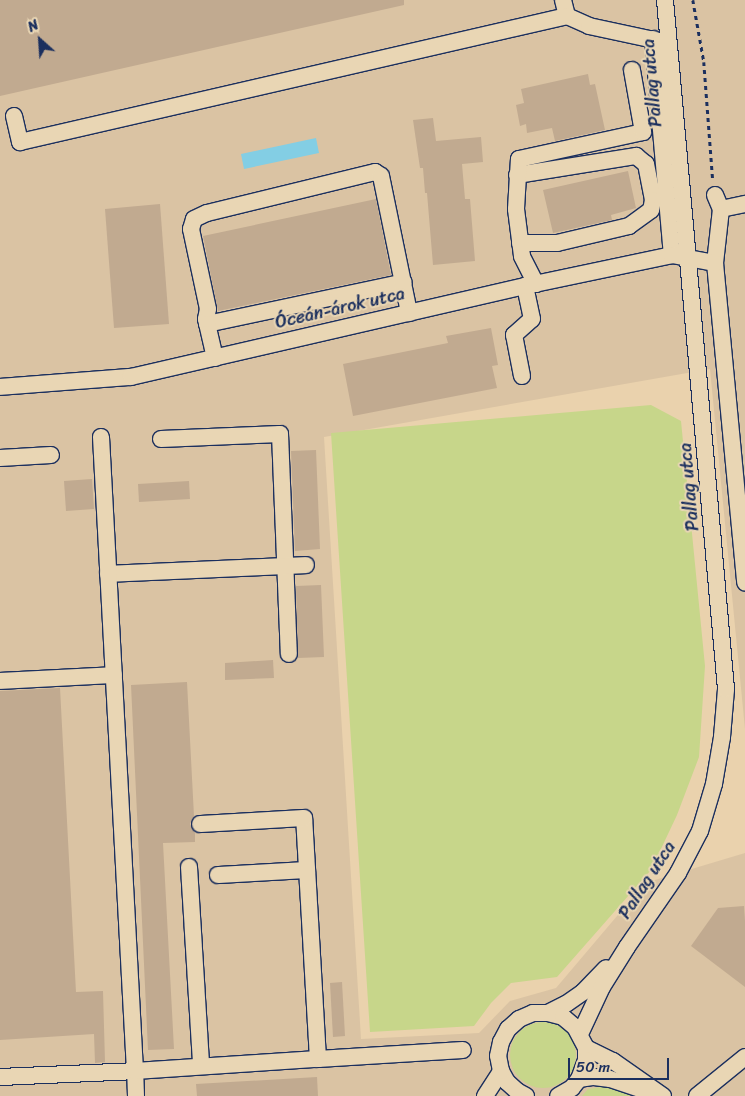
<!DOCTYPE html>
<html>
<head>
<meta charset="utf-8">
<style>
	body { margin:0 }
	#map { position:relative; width:745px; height:1096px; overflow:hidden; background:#ead2ad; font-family:Sriracha,sans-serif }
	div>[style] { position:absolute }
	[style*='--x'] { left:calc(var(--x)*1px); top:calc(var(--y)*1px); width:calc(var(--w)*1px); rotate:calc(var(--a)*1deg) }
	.built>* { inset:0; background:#dac3a3 }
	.green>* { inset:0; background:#c7d68a }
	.round { border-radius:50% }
	.water>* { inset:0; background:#83cee4 }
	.building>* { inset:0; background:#c1aa90 }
	.path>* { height:2.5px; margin-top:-1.25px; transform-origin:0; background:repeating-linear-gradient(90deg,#1b2f5e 0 4px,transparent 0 8px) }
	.roads { filter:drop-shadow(1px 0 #1b2f5e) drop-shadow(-1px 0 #1b2f5e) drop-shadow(0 1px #1b2f5e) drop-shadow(0 -1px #1b2f5e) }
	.minor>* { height:16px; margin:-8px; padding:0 8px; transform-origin:8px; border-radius:8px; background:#e9d6b4 }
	span { translate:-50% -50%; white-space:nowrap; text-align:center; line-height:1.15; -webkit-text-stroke:4px #e9d6b4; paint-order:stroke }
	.street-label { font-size:18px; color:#1b2f5e }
	.north { position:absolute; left:15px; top:15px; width:50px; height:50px; -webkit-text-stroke:4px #e9d6b4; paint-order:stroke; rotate:334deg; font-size:14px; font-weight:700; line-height:20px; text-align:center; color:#1b2f5e }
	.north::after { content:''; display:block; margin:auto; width:18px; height:22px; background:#1b2f5e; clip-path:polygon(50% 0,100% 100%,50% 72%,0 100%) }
	.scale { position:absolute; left:568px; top:1058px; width:101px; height:22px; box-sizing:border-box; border:2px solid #1b2f5e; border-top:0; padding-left:6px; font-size:15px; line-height:18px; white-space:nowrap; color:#1b2f5e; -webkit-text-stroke:4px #e9d6b4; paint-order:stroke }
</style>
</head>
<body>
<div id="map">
	<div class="built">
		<i style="clip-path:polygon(0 0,745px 0,745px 729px,710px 369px,324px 437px,361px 1039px,479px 1033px,510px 1001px,556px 988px,645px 883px,745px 853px,745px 1096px,0 1096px)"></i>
	</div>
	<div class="green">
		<i style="clip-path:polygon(651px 405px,681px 421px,705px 666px,699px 757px,677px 815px,651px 870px,557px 977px,511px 983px,491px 1003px,474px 1026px,370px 1032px,331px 433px)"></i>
		<i class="round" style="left:510px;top:1022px;width:66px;height:66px"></i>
		<i style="clip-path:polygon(607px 1086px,636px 1096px,582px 1096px,588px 1089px)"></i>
	</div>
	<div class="water">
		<i style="clip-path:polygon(316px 138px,319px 153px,244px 169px,241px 154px)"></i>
	</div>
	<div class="building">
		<i style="clip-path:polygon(0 0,404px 0,404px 5px,0 96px)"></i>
		<i style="clip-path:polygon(588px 74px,590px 85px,595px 84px,605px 130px,555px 141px,552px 128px,527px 133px,526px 124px,520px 126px,516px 105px,524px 103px,521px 89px)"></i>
		<i style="clip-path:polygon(433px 118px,436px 141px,481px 137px,483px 162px,462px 164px,465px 199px,470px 199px,475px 261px,433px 265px,427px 193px,425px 193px,423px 168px,420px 168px,413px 120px)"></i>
		<i style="clip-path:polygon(628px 171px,636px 208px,611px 215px,612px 220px,553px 233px,543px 190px)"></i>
		<i style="clip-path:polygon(376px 199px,391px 275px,218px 311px,203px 236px)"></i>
		<i style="clip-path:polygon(160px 204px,169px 324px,114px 328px,105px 209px)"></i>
		<i style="clip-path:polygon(491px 328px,498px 365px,492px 366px,497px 388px,353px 416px,343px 364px,448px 343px,446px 336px)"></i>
		<i style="clip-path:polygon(316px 450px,320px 549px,295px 551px,291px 451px)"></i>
		<i style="clip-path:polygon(92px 479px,94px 509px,66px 511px,64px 481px)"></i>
		<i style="clip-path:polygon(189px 481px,190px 499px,139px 502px,138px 484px)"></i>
		<i style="clip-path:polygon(321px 585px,324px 657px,298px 658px,296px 586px)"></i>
		<i style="clip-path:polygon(273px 660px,274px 678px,225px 680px,225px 663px)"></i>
		<i style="clip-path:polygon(187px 682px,194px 816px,190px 824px,195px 833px,195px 842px,163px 843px,174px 1049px,148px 1050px,131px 685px)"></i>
		<i style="clip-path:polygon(60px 688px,76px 992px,103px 991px,105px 1062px,95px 1063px,94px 1034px,0 1040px,0 691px)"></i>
		<i style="clip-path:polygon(744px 906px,745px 921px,745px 987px,691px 946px,718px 908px)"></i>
		<i style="clip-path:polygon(342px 982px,345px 1036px,333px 1037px,330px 983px)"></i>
		<i style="clip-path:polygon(317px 1077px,318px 1096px,197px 1096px,196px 1084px)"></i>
	</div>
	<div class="path">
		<i style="--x:693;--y:0;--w:63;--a:79.9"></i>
		<i style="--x:704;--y:62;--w:120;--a:85.7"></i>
	</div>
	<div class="roads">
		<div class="minor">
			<i style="--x:563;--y:0;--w:16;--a:76"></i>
			<i style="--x:653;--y:39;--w:217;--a:85"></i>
			<i style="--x:14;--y:116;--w:27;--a:77"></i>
			<i style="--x:20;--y:142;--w:561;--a:-12.97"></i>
			<i style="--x:567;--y:16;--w:24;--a:24"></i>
			<i style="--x:589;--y:26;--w:81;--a:12.1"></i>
			<i style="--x:517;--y:175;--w:121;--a:-9.1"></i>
			<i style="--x:636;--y:156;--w:13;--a:39"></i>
			<i style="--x:646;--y:164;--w:37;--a:79"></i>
			<i style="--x:653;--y:200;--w:10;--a:101"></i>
			<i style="--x:651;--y:210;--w:27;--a:144"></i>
			<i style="--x:629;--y:226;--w:74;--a:166.7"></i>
			<i style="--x:557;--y:243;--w:37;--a:180"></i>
			<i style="--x:715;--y:195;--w:15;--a:67"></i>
			<i style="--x:721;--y:209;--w:54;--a:96.3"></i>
			<i style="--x:715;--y:263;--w:321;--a:84.6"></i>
			<i style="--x:721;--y:209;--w:25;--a:-12"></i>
			<i style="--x:536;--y:284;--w:31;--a:-117"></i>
			<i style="--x:522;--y:256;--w:47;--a:-97.3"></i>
			<i style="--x:516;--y:209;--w:50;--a:-86.6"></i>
			<i style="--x:519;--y:159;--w:127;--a:-12.3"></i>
			<i style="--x:643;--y:132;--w:63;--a:-100.1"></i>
			<i style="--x:207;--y:324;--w:201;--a:-12"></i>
			<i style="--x:215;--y:358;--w:40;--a:-103"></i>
			<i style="--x:206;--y:319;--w:10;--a:-79"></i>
			<i style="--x:208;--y:309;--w:82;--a:-102"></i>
			<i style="--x:191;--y:229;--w:10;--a:-73"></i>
			<i style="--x:194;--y:219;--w:14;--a:-25"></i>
			<i style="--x:207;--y:213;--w:173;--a:-13.7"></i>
			<i style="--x:375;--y:172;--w:7;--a:34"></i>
			<i style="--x:381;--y:176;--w:140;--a:78.4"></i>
			<i style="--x:522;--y:376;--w:42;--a:-101"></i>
			<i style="--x:514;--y:335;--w:24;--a:-42"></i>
			<i style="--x:532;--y:319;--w:34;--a:-102"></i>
			<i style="--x:0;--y:387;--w:131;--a:-4.4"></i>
			<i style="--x:131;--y:377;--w:404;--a:-13"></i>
			<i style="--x:525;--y:286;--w:150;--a:-11.9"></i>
			<i style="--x:672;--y:255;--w:44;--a:10.5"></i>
			<i style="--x:161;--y:439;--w:119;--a:-2.4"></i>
			<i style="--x:280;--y:434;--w:220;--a:87.7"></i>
			<i style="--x:0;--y:458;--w:51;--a:-3.4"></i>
			<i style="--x:108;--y:574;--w:198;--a:-2.6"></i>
			<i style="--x:0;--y:681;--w:114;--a:-3"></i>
			<i style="--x:189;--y:867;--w:199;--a:86.5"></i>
			<i style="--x:218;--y:875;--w:89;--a:-3.2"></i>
			<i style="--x:548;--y:1013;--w:20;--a:-27"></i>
			<i style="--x:566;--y:1004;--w:21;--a:-35"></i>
			<i style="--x:583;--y:992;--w:33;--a:-46"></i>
			<i style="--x:580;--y:1034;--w:52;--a:-64.9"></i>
			<i style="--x:602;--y:987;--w:47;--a:-58"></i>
			<i style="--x:627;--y:947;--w:90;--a:-55.4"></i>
			<i style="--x:678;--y:873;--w:47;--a:-62.4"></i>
			<i style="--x:700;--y:831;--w:49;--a:-73.4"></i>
			<i style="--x:714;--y:784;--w:48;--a:-80.3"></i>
			<i style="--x:722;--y:737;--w:48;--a:-85.2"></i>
			<i style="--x:726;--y:689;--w:692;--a:-95.06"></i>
			<i style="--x:586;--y:1048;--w:30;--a:26"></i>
			<i style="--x:613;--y:1061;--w:61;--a:35"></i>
			<i style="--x:318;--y:1059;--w:145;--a:-3.6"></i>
			<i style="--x:0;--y:1077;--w:135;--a:-2.5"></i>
			<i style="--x:135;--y:1071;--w:635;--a:-93.07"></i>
			<i style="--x:579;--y:1079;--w:15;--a:-8"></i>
			<i style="--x:594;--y:1077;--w:16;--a:7"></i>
			<i style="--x:610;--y:1079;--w:44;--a:18.4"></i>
			<i style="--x:136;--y:1096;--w:25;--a:-92"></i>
			<i style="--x:135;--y:1071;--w:183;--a:-3.8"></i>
			<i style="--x:318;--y:1059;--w:241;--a:-93.3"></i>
			<i style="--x:304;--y:818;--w:104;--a:176.7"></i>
			<i style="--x:485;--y:1096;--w:30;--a:-57"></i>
			<i style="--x:526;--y:1096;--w:10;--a:-151"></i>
			<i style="--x:517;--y:1091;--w:13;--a:-138"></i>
			<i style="--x:507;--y:1082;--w:13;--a:-119"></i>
			<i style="--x:501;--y:1071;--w:15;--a:-101"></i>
			<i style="--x:498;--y:1056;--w:14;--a:-78"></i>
			<i style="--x:501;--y:1042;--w:15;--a:-62"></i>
			<i style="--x:508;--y:1029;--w:15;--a:-42"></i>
			<i style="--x:519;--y:1019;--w:15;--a:-23"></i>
			<i style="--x:533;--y:1013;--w:15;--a:0"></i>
			<i style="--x:548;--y:1013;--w:16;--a:15"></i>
			<i style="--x:563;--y:1017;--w:16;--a:40"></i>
			<i style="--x:575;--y:1027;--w:24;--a:62"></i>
			<i style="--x:586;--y:1048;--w:12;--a:90"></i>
			<i style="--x:586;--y:1060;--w:20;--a:110"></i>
			<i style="--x:579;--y:1079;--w:11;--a:128"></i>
			<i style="--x:572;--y:1088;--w:16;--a:150"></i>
			<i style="--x:697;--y:1096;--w:62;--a:-39.1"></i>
		</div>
	</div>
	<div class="street-label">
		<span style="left:652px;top:83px;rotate:-95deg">Pallag utca</span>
		<span style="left:340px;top:308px;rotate:-13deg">Óceán-árok utca</span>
		<span style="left:689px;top:487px;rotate:-95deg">Pallag utca</span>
		<span style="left:647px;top:880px;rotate:-57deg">Pallag utca</span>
	</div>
	<div class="north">N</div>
	<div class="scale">50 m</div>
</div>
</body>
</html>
